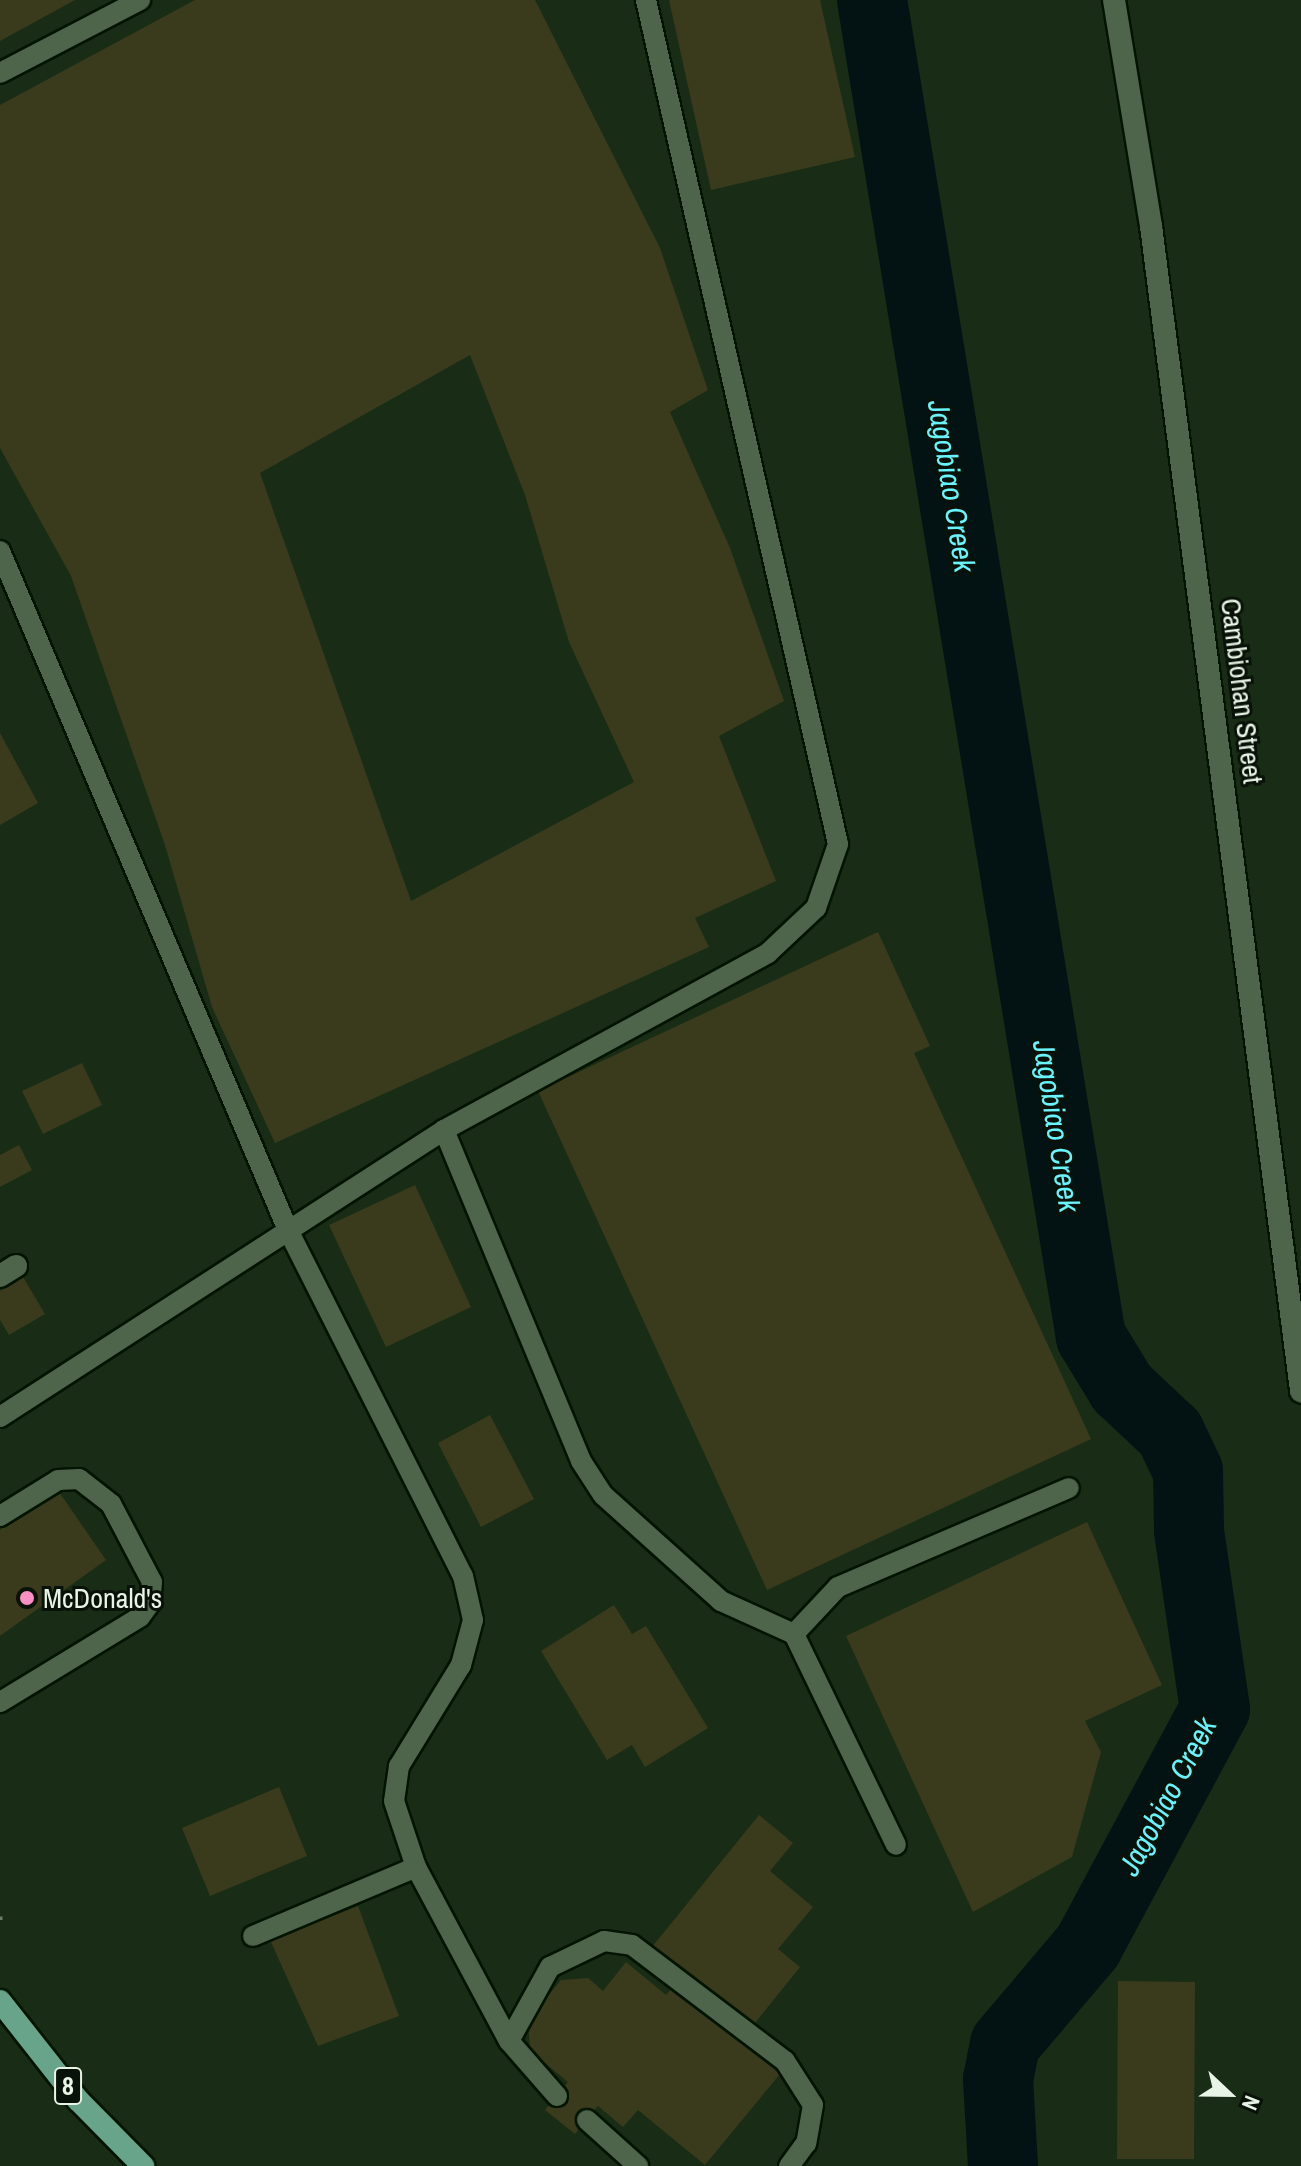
<!DOCTYPE html>
<html>
<head>
<meta charset="utf-8">
<style>
	body { margin:0 }
	#map { position:relative; width:1301px; height:2166px; overflow:hidden; background:#192c15; font-family:"Archivo Narrow",sans-serif }
	div>[style] { position:absolute }
	[style*='--x'] { left:calc(var(--x)*1px); top:calc(var(--y)*1px); width:calc(var(--w)*1px); rotate:calc(var(--a)*1deg) }
	.river>* { height:70px; margin:-35px; padding:0 35px; transform-origin:35px; border-radius:35px; background:#031314 }
	.building>* { inset:0; background:#3a3b1d }
	.path>* { height:5px; margin-top:-2.5px; transform-origin:0; background:repeating-linear-gradient(90deg,#6c7c69 0 4px,transparent 0 8px) }
	.roads { filter:drop-shadow(2px 0 #031402) drop-shadow(-2px 0 #031402) drop-shadow(0 2px #031402) drop-shadow(0 -2px #031402) }
	.service>* { height:20px; margin:-10px; padding:0 10px; transform-origin:10px; border-radius:10px; background:#4e644b }
	.minor>* { height:22px; margin:-11px; padding:0 11px; transform-origin:11px; border-radius:11px; background:#4e644b }
	.primary>* { height:22px; margin:-11px; padding:0 11px; transform-origin:11px; border-radius:11px; background:#67a489 }
	.dots>* { width:22px; height:22px; translate:-50% -50%; box-sizing:border-box; border:4px solid #091208; border-radius:50% }
	span { translate:-50% -50%; white-space:nowrap; text-align:center; line-height:1.15; -webkit-text-stroke:6px #091208; paint-order:stroke }
	.shield-label span { padding:2px 6px; background:#091208; border:2px solid; border-radius:6px; -webkit-text-stroke-width:0 }
	.shield-label { font-size:26px; color:#e8f5e6; font-weight:700 }
	.street-label { font-size:28px; color:#e8f5e6 }
	.poi-label { font-size:28px; color:#e8f5e6 }
	.left { translate:0 -50%; text-align:left }
	.water-label { font-size:30px; color:#68f4fd; font-style:italic }
	.north { position:absolute; left:1189px; top:2054px; width:80px; height:80px; -webkit-text-stroke:6px #091208; paint-order:stroke; rotate:112deg; font-size:22px; font-weight:700; line-height:32px; text-align:center; color:#e8f5e6 }
	.north::after { content:''; display:block; margin:auto; width:28px; height:36px; background:#e8f5e6; clip-path:polygon(50% 0,100% 100%,50% 72%,0 100%) }
</style>
</head>
<body>
<div id="map">
	<div class="river">
		<i style="--x:872;--y:0;--w:1355;--a:80.7"></i>
		<i style="--x:1091;--y:1337;--w:60;--a:58.7"></i>
		<i style="--x:1122;--y:1388;--w:66;--a:43.2"></i>
		<i style="--x:1170;--y:1433;--w:42;--a:64.7"></i>
		<i style="--x:1188;--y:1471;--w:60;--a:89"></i>
		<i style="--x:1189;--y:1531;--w:180;--a:81.7"></i>
		<i style="--x:1215;--y:1709;--w:269;--a:118.2"></i>
		<i style="--x:1088;--y:1946;--w:128;--a:130.3"></i>
		<i style="--x:1005;--y:2044;--w:36;--a:101"></i>
		<i style="--x:998;--y:2079;--w:87;--a:86.7"></i>
	</div>
	<div class="building">
		<i style="clip-path:polygon(0 0,75px 0,0 41px)"></i>
		<i style="clip-path:polygon(evenodd,195px 0,535px 0,660px 248px,708px 390px,670px 412px,730px 548px,784px 701px,719px 736px,776px 881px,695px 918px,709px 947px,275px 1143px,212px 1007px,165px 845px,71px 576px,0 448px,0 105px,195px 0,470px 355px,525px 495px,569px 642px,634px 782px,411px 901px,260px 473px,470px 355px)"></i>
		<i style="clip-path:polygon(669px 0,820px 0,855px 157px,711px 190px)"></i>
		<i style="clip-path:polygon(0 733px,38px 803px,0 825px)"></i>
		<i style="clip-path:polygon(878px 932px,930px 1046px,914px 1053px,1091px 1439px,767px 1590px,538px 1091px)"></i>
		<i style="clip-path:polygon(82px 1063px,102px 1105px,43px 1134px,22px 1091px)"></i>
		<i style="clip-path:polygon(19px 1145px,32px 1170px,0 1187px,0 1155px)"></i>
		<i style="clip-path:polygon(415px 1185px,471px 1307px,386px 1347px,329px 1225px)"></i>
		<i style="clip-path:polygon(23px 1277px,45px 1314px,9px 1335px,0 1320px,0 1291px)"></i>
		<i style="clip-path:polygon(490px 1415px,534px 1499px,481px 1527px,438px 1443px)"></i>
		<i style="clip-path:polygon(57px 1489px,106px 1560px,0 1636px,0 1530px)"></i>
		<i style="clip-path:polygon(1087px 1522px,1162px 1685px,1085px 1721px,1101px 1752px,1072px 1857px,973px 1912px,846px 1636px)"></i>
		<i style="clip-path:polygon(614px 1605px,632px 1634px,646px 1626px,708px 1728px,645px 1767px,632px 1745px,607px 1760px,541px 1651px)"></i>
		<i style="clip-path:polygon(279px 1787px,307px 1856px,210px 1896px,182px 1828px)"></i>
		<i style="clip-path:polygon(759px 1815px,793px 1843px,770px 1871px,813px 1907px,778px 1949px,800px 1967px,751px 2028px,652px 1947px)"></i>
		<i style="clip-path:polygon(358px 1906px,399px 2016px,318px 2046px,270px 1940px)"></i>
		<i style="clip-path:polygon(626px 1962px,666px 1995px,674px 1986px,780px 2074px,705px 2165px,638px 2110px,623px 2127px,598px 2106px,575px 2134px,545px 2110px,568px 2082px,530px 2051px,528px 2020px,561px 1980px,588px 1978px,603px 1991px)"></i>
		<i style="clip-path:polygon(1118px 1981px,1195px 1982px,1194px 2159px,1117px 2159px)"></i>
	</div>
	<div class="path">
		<i style="--x:0;--y:1916;--w:5;--a:90"></i>
	</div>
	<div class="roads">
		<div class="service">
			<i style="--x:0;--y:73;--w:158;--a:-27.5"></i>
			<i style="--x:0;--y:551;--w:738;--a:67.02"></i>
			<i style="--x:288;--y:1230;--w:388;--a:63.2"></i>
			<i style="--x:463;--y:1576;--w:45;--a:77.2"></i>
			<i style="--x:473;--y:1620;--w:47;--a:104.9"></i>
			<i style="--x:461;--y:1665;--w:119;--a:121.5"></i>
			<i style="--x:399;--y:1766;--w:35;--a:98"></i>
			<i style="--x:394;--y:1801;--w:70;--a:71.6"></i>
			<i style="--x:416;--y:1867;--w:197;--a:61.9"></i>
			<i style="--x:509;--y:2041;--w:73;--a:48.9"></i>
			<i style="--x:444;--y:1130;--w:369;--a:-28.6"></i>
			<i style="--x:768;--y:953;--w:66;--a:-43.2"></i>
			<i style="--x:816;--y:908;--w:68;--a:-71"></i>
			<i style="--x:838;--y:844;--w:866;--a:-102.82"></i>
			<i style="--x:0;--y:1417;--w:529;--a:-32.88"></i>
			<i style="--x:444;--y:1130;--w:358;--a:67.5"></i>
			<i style="--x:581;--y:1461;--w:40;--a:57.1"></i>
			<i style="--x:603;--y:1495;--w:159;--a:41.9"></i>
			<i style="--x:721;--y:1601;--w:80;--a:24.3"></i>
			<i style="--x:794;--y:1634;--w:234;--a:64.2"></i>
			<i style="--x:0;--y:1516;--w:68;--a:-31.8"></i>
			<i style="--x:58;--y:1480;--w:21;--a:-3"></i>
			<i style="--x:79;--y:1479;--w:41;--a:38"></i>
			<i style="--x:111;--y:1504;--w:88;--a:62.3"></i>
			<i style="--x:152;--y:1582;--w:21;--a:95"></i>
			<i style="--x:150;--y:1603;--w:17;--a:126"></i>
			<i style="--x:140;--y:1617;--w:164;--a:148.7"></i>
			<i style="--x:794;--y:1634;--w:64;--a:-46.9"></i>
			<i style="--x:838;--y:1587;--w:251;--a:-23.2"></i>
			<i style="--x:253;--y:1936;--w:177;--a:-22.9"></i>
			<i style="--x:509;--y:2041;--w:85;--a:-61"></i>
			<i style="--x:550;--y:1967;--w:60;--a:-25.7"></i>
			<i style="--x:604;--y:1941;--w:28;--a:8"></i>
			<i style="--x:632;--y:1945;--w:192;--a:37.2"></i>
			<i style="--x:785;--y:2061;--w:52;--a:57.5"></i>
			<i style="--x:813;--y:2105;--w:39;--a:100"></i>
			<i style="--x:806;--y:2143;--w:29;--a:126"></i>
			<i style="--x:587;--y:2120;--w:69;--a:42"></i>
		</div>
		<div class="minor">
			<i style="--x:1114;--y:0;--w:229;--a:80.7"></i>
			<i style="--x:1151;--y:226;--w:1175;--a:82.66"></i>
			<i style="--x:0;--y:1276;--w:19;--a:-32"></i>
		</div>
		<div class="primary">
			<i style="--x:0;--y:2001;--w:126;--a:51.8"></i>
			<i style="--x:78;--y:2100;--w:93;--a:45.4"></i>
		</div>
	</div>
	<div class="dots">
		<i style="left:27px;top:1598px;background:#fc8fc3"></i>
	</div>
	<div class="shield-label">
		<span style="left:68px;top:2086px">8</span>
	</div>
	<div class="street-label">
		<span style="left:1242px;top:691px;rotate:83deg">Cambiohan Street</span>
	</div>
	<div class="poi-label">
		<span class="left" style="left:43px;top:1598px">McDonald's</span>
	</div>
	<div class="water-label">
		<span style="left:952px;top:486px;rotate:81deg">Jagobiao Creek</span>
		<span style="left:1057px;top:1126px;rotate:81deg">Jagobiao Creek</span>
		<span style="left:1167px;top:1796px;rotate:-62deg">Jagobiao Creek</span>
	</div>
	<div class="north">N</div>
</div>
</body>
</html>
